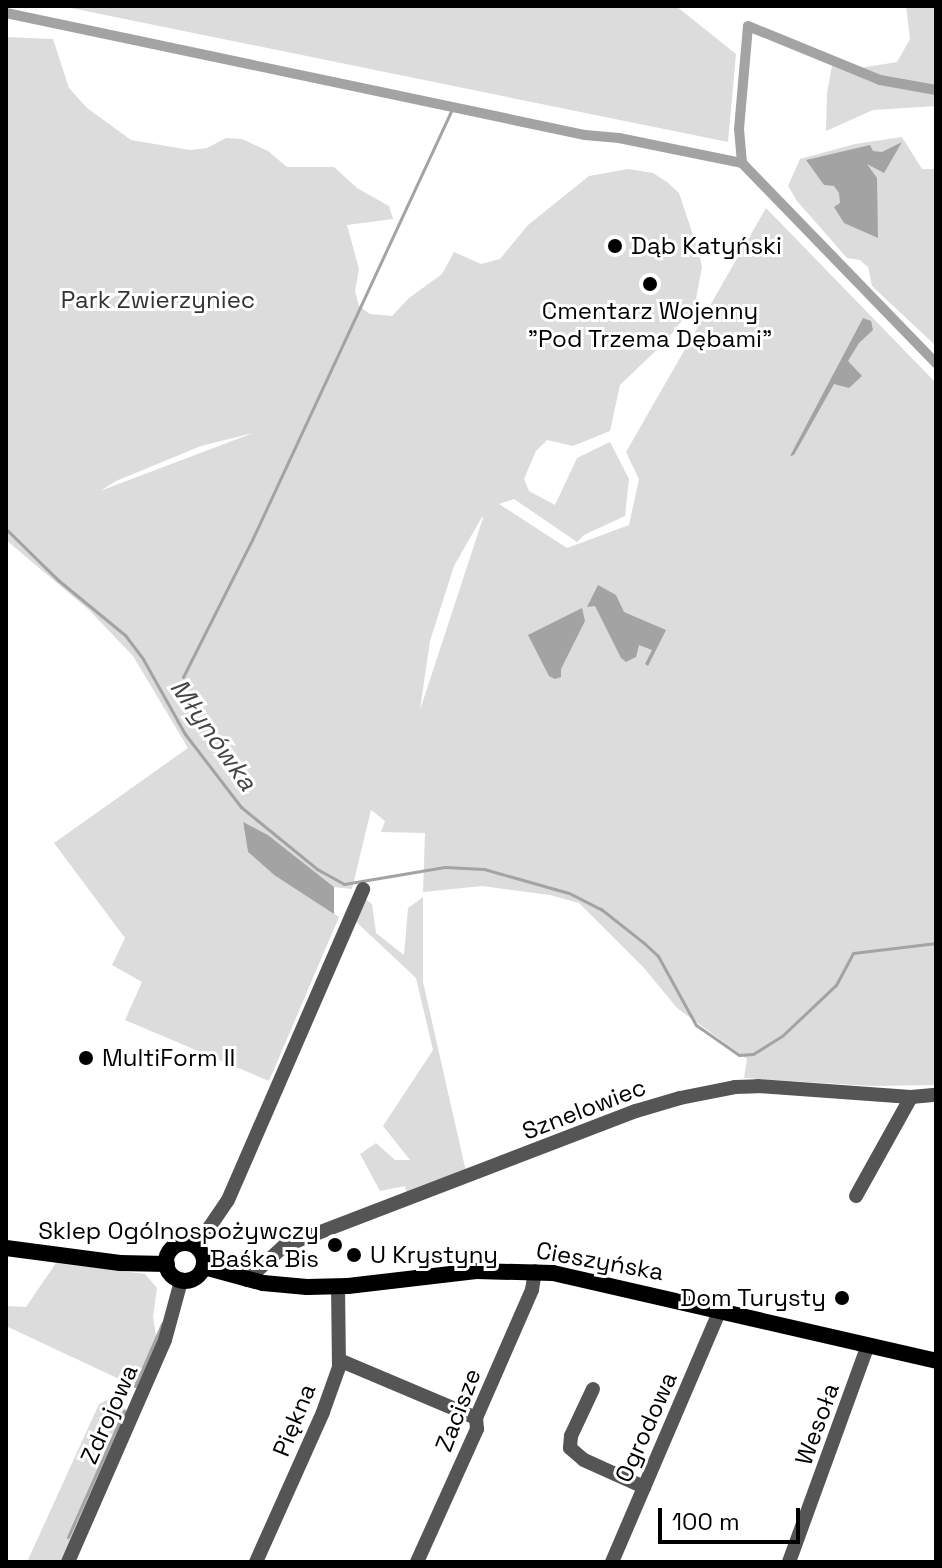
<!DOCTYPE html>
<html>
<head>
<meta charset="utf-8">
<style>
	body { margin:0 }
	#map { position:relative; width:942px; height:1568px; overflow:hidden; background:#fff; font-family:"Space Grotesk",sans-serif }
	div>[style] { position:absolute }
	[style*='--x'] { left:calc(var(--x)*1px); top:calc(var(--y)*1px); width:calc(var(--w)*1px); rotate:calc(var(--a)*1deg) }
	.green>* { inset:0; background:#dcdcdc }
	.water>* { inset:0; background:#a3a3a3 }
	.stream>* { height:3px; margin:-1.5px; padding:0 1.5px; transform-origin:1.5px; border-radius:1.5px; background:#a3a3a3 }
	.canal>* { height:10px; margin:-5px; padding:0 5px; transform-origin:5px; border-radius:5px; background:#a3a3a3 }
	.minor>* { height:14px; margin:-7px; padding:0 7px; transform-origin:7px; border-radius:7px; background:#555 }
	.major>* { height:16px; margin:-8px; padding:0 8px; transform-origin:8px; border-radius:8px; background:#000 }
	.major>.ring { margin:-8px; padding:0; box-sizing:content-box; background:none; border:16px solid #000; border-radius:50% }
	.dots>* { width:22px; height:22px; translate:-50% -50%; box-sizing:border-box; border:4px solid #fff; border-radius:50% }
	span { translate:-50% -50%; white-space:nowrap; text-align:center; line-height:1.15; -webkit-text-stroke:6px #fff; paint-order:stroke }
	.poi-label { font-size:24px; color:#000 }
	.left { translate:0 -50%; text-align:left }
	.right { translate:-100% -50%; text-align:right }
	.park-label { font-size:24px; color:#333 }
	.street-label { font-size:24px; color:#000 }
	.water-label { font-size:26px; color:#444; font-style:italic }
	.frame { position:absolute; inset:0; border:8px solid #000; pointer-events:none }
	.scale { position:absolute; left:658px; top:1508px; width:142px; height:36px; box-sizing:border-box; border:4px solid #000; border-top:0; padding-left:10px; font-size:24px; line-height:28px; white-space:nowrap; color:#000; -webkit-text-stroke:6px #fff; paint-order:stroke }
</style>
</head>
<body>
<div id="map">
	<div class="green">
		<i style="clip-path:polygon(61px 6px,676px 6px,736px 54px,728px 142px)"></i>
		<i style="clip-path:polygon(906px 6px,936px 6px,936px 106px,873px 110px,826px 131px,827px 93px,832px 66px,854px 69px,897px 62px,910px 39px)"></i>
		<i style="clip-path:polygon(evenodd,6px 37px,53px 39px,69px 88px,87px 108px,131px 140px,190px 150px,207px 148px,226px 138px,242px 139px,268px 151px,287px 167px,334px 167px,357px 188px,389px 206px,393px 219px,347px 225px,359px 269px,355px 291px,359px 306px,370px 314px,392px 316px,409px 298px,442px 274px,454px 252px,481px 264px,500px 259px,528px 225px,589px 176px,628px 169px,653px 173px,667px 182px,679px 193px,699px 253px,702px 267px,695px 304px,664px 343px,620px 385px,610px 431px,573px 446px,547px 440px,536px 451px,524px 479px,529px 491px,555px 505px,577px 458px,610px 442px,629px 479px,625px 516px,584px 535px,577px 542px,514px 499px,499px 504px,567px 548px,629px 525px,639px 479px,626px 452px,766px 208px,936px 383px,936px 1085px,871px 1086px,744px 1078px,747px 1059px,677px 1008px,644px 968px,579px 903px,550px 895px,482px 886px,423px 892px,425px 833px,381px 832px,385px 821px,371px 810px,352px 889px,334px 887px,268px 835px,243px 823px,248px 852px,274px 875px,339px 917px,269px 1081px,125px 1020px,142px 982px,112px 965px,125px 938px,54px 843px,188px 748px,133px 656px,89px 610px,6px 540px,6px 37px,253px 433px,100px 491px,116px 481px,201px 446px,253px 433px,6px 37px,482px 517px,483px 518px,420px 710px,430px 641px,454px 566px,482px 517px)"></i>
		<i style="clip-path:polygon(902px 137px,922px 169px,936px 169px,936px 346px,872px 286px,868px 267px,860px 260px,847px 258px,797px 201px,788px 186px,800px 159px,855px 144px)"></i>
		<i style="clip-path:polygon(423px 897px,423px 982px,467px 1176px,407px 1197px,405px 1186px,380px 1191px,360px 1154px,376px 1143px,395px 1160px,410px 1160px,383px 1126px,433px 1050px,416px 978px,353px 919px,365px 899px,372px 904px,376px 933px,404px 955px,408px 908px)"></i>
		<i style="clip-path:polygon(56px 1263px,145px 1274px,157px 1288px,153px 1317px,157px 1342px,136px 1387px,6px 1326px,6px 1306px,26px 1307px)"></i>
		<i style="clip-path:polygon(111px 1398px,127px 1410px,61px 1562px,27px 1562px,99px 1404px)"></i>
	</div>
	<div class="water">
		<i style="clip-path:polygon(902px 142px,884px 173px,867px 164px,877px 178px,878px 238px,844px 223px,834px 207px,840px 203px,839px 193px,834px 186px,824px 185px,806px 160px,870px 145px,873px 151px,882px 152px)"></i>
		<i style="clip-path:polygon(863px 318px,871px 321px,873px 330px,859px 343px,848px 361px,862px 376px,849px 388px,834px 384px,794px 455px,790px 456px)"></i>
		<i style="clip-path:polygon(598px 585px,616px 595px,624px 612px,666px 630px,648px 666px,645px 664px,652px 650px,639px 645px,636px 657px,626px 662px,621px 658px,595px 606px,587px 607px)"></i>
		<i style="clip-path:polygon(582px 608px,585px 621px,561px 669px,561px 677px,555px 679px,549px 676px,528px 635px)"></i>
		<i style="clip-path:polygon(243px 822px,268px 835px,334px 887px,334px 914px,274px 875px,248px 852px)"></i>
	</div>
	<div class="stream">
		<i style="--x:6;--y:529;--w:73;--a:44.4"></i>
		<i style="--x:58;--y:580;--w:87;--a:39.4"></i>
		<i style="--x:125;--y:635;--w:30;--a:53"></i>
		<i style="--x:143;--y:659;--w:86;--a:60.8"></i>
		<i style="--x:185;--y:734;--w:92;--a:52.5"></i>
		<i style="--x:241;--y:807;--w:98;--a:39.2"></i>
		<i style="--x:317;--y:869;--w:31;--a:29"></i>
		<i style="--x:344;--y:884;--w:102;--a:-9.6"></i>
		<i style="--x:445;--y:867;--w:39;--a:3"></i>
		<i style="--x:484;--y:869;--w:88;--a:15.8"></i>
		<i style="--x:569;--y:893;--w:36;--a:27"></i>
		<i style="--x:601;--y:909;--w:55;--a:38.3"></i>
		<i style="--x:644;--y:943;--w:19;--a:43"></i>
		<i style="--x:658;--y:956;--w:79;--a:61.2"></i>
		<i style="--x:696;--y:1025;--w:52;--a:34.9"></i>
		<i style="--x:739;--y:1055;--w:14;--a:-4"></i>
		<i style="--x:753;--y:1054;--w:34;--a:-32"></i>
		<i style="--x:782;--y:1036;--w:74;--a:-43.4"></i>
		<i style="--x:836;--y:985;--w:36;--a:-62"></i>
		<i style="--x:853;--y:953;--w:84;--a:-6.9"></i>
		<i style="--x:183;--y:677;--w:153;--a:-63.3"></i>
		<i style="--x:252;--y:540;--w:480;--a:-65.1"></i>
		<i style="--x:135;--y:1386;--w:68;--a:-66.5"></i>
		<i style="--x:68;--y:1537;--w:138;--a:-66"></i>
	</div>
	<div class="canal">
		<i style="--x:6;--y:13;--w:592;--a:11.9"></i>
		<i style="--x:585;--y:135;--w:34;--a:5"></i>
		<i style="--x:619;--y:138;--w:126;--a:11.5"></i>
		<i style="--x:742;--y:163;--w:279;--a:45.9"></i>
		<i style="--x:742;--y:163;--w:34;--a:-95"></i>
		<i style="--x:739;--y:129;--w:103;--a:-85"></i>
		<i style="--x:748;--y:26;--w:143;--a:22.2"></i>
		<i style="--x:880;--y:80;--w:57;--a:10.1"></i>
	</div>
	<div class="minor">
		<i style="--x:856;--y:1196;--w:113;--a:-60.9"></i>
		<i style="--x:196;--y:1247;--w:57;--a:-55.8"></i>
		<i style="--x:228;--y:1200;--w:339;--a:-66.5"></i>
		<i style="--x:247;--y:1280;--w:50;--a:-42.6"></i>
		<i style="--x:284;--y:1246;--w:377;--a:-21"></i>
		<i style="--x:636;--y:1111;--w:46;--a:-16.5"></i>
		<i style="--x:680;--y:1098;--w:56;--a:-11.3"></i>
		<i style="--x:735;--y:1087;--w:23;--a:-2"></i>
		<i style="--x:758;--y:1086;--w:153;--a:4.1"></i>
		<i style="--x:911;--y:1097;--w:25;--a:-5"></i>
		<i style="--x:339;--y:1360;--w:149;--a:22.9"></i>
		<i style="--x:593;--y:1389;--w:52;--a:115.1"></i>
		<i style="--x:571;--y:1436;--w:12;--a:95"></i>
		<i style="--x:570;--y:1448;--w:18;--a:41"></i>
		<i style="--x:584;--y:1460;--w:66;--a:24.2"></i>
		<i style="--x:68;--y:1562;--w:242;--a:-66.4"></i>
		<i style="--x:165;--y:1340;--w:61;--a:-74.8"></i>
		<i style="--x:256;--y:1562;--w:164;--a:-65.9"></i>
		<i style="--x:323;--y:1412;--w:48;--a:-70.4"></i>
		<i style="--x:339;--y:1367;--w:80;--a:-90.7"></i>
		<i style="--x:417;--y:1562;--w:146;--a:-65.7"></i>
		<i style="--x:477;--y:1429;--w:11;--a:-95"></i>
		<i style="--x:476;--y:1418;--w:140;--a:-66.4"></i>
		<i style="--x:532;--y:1290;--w:19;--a:-81"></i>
		<i style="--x:612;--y:1562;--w:274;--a:-66.8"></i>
		<i style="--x:789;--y:1562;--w:231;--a:-70"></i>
	</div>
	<div class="major">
		<i class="ring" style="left:166px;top:1243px;width:22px;height:22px"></i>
		<i style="--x:6;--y:1248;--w:115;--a:7.5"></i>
		<i style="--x:120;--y:1263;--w:47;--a:1.2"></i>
		<i style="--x:204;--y:1267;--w:61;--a:15.2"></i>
		<i style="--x:263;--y:1283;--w:44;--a:5.2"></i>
		<i style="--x:307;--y:1287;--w:41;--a:-1.4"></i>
		<i style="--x:348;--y:1286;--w:129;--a:-6.7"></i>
		<i style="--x:476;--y:1271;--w:77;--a:1.5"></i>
		<i style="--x:553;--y:1273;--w:393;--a:12.9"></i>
	</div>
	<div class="dots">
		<i style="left:615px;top:246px;background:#000"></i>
		<i style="left:650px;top:284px;background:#000"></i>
		<i style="left:86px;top:1058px;background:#000"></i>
		<i style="left:335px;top:1245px;background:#000"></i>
		<i style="left:354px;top:1255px;background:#000"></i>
		<i style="left:842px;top:1298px;background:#000"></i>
	</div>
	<div class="poi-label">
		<span class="left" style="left:631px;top:246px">Dąb Katyński</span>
		<span style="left:650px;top:325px">Cmentarz Wojenny<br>"Pod Trzema Dębami"</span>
		<span class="left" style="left:102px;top:1058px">MultiForm II</span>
		<span class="right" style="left:319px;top:1245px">Sklep Ogólnospożywczy<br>Baśka Bis</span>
		<span class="left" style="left:370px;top:1255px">U Krystyny</span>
		<span class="right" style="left:826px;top:1298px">Dom Turysty</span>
	</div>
	<div class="park-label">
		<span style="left:158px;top:300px">Park Zwierzyniec</span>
	</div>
	<div class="street-label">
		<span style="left:584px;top:1109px;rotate:-21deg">Sznelowiec</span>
		<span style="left:600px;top:1261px;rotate:10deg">Cieszyńska</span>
		<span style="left:458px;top:1410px;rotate:-69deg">Zacisze</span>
		<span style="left:109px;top:1414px;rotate:-66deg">Zdrojowa</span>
		<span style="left:294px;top:1420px;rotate:-68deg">Piękna</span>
		<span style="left:817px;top:1424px;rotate:-70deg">Wesoła</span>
		<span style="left:646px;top:1427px;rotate:-66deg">Ogrodowa</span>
	</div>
	<div class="water-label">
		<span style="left:213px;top:735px;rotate:55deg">Młynówka</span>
	</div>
	<div class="frame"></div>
	<div class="scale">100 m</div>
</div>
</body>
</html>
